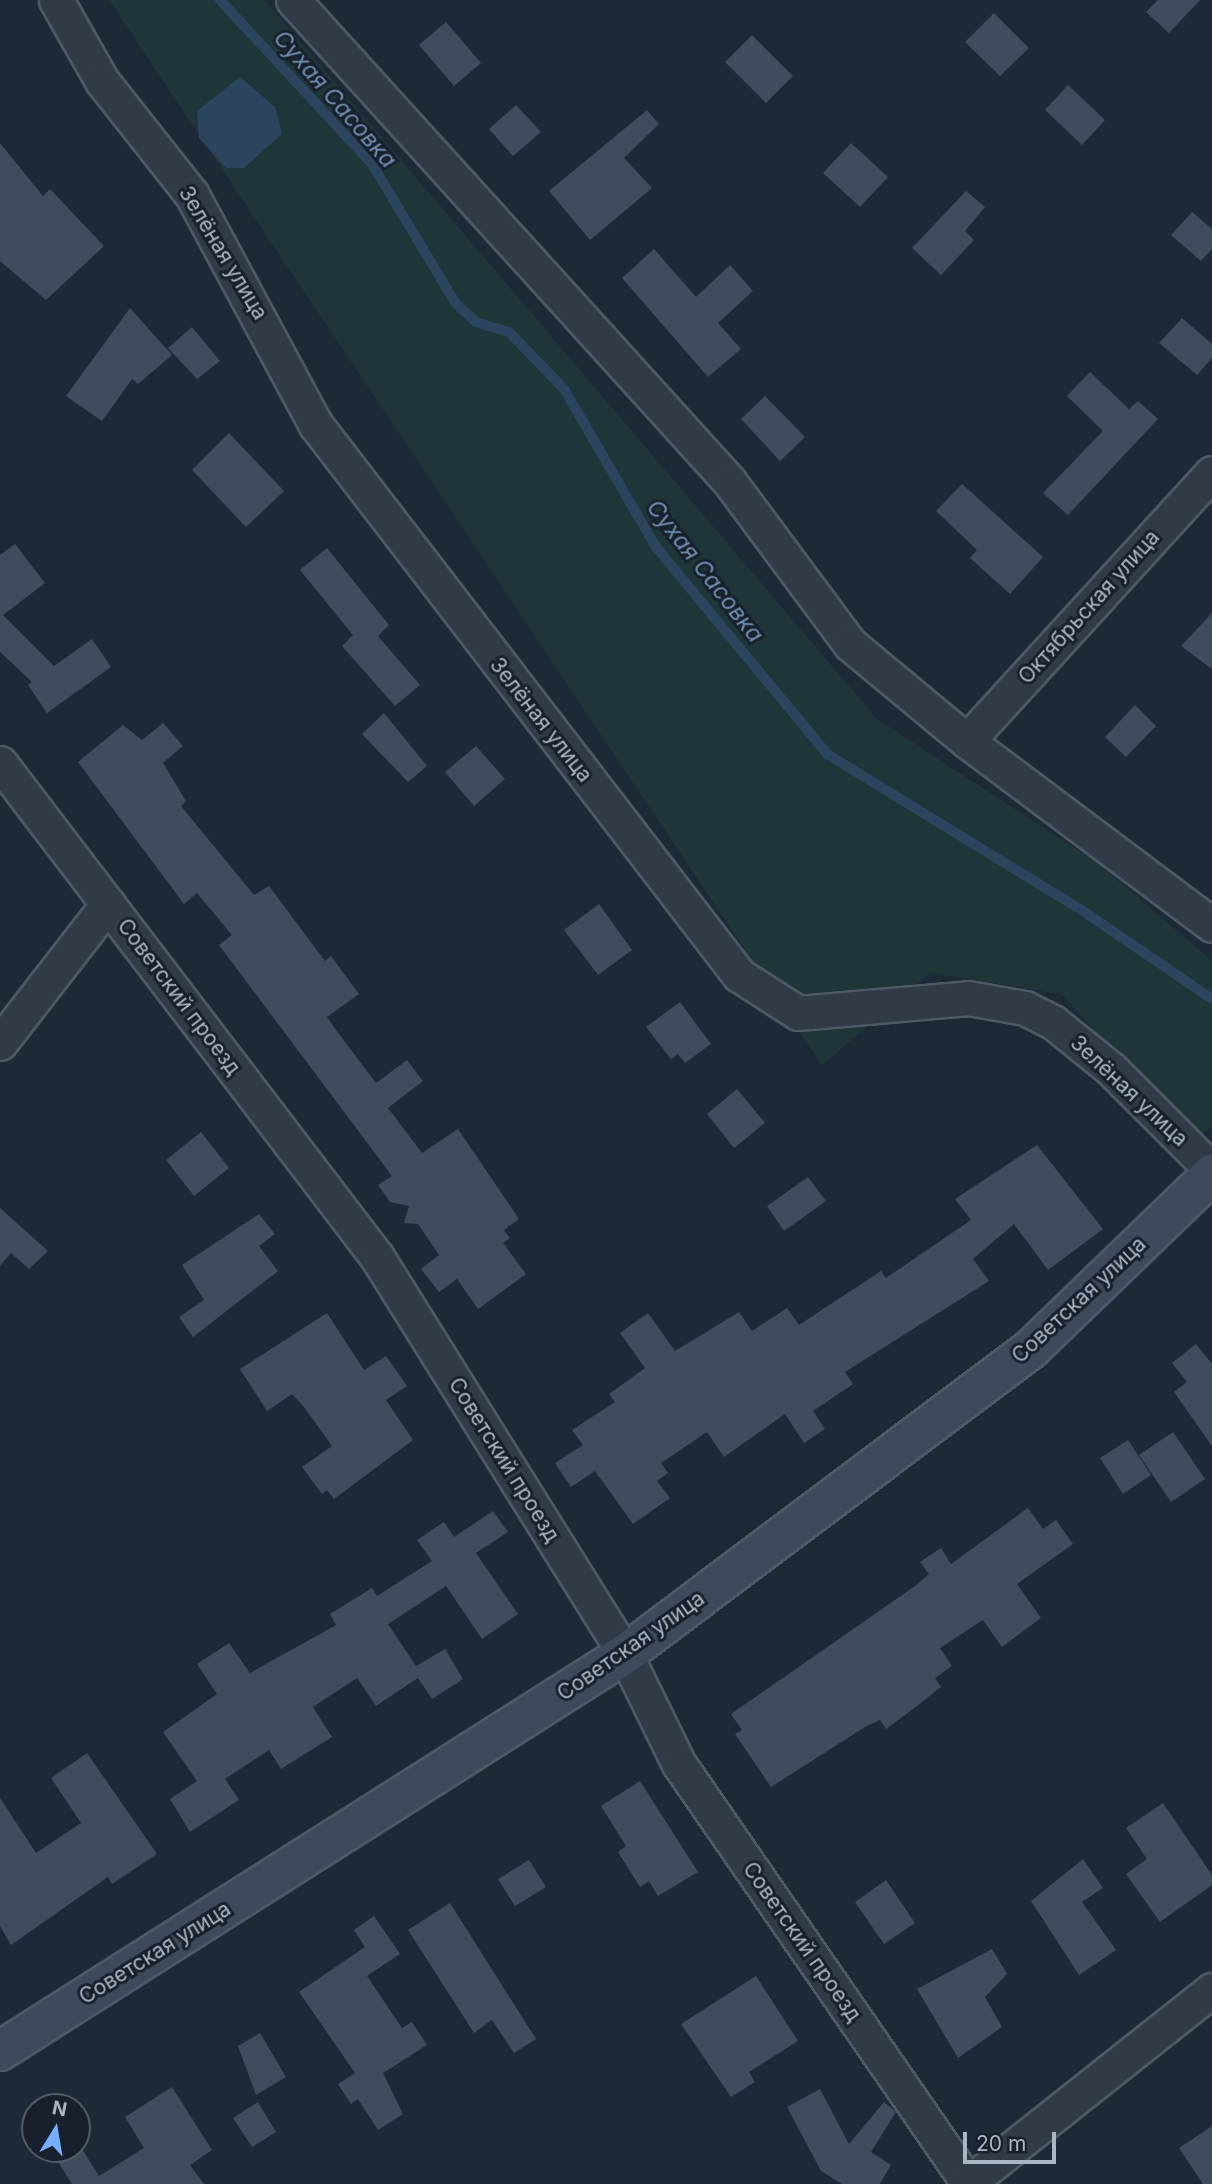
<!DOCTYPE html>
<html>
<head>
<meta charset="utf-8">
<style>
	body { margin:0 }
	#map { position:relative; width:1212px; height:2184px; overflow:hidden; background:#1d2937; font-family:Inter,sans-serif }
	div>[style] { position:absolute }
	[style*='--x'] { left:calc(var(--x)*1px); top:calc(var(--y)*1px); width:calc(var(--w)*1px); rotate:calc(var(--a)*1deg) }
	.green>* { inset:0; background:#1f3638 }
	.water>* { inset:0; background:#2d445e }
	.stream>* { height:10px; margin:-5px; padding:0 5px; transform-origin:5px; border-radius:5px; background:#2d445e }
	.building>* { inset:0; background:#3e4c5d }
	.roads { filter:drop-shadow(2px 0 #4e5966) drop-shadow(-2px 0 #4e5966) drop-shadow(0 2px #4e5966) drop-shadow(0 -2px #4e5966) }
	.street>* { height:33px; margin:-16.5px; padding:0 16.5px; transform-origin:16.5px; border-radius:16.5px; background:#313b48 }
	.secondary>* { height:38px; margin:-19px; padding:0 19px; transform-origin:19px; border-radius:19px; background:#3e4a5b }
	span { translate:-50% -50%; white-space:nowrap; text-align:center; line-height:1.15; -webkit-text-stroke:6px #17202c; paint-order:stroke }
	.street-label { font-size:21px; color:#aab6c5 }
	.water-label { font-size:23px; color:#708eb1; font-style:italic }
	.north { position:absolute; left:21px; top:2093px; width:70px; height:70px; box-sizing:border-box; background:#17202c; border:2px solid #525c69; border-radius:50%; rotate:11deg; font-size:19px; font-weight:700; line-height:28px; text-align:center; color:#aab6c5 }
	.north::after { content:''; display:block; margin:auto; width:24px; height:32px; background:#76afff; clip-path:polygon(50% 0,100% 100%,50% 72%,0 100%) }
	.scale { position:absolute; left:963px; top:2132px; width:93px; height:32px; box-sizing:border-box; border:4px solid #aab6c5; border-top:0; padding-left:9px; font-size:21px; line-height:24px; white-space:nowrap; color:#aab6c5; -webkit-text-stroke:5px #17202c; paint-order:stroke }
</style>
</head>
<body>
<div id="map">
	<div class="green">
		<i style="clip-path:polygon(109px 0,265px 0,877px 719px,1099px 864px,1212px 961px,1212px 1126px,1195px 1139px,1061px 994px,930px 973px,822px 1065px)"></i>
	</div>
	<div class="water">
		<i style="clip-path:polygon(240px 77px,275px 107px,282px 134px,244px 168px,226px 168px,199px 138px,197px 111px)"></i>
	</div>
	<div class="stream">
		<i style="--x:220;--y:0;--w:224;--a:47.2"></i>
		<i style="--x:372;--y:164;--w:163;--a:59"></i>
		<i style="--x:456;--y:304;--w:27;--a:42"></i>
		<i style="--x:476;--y:322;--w:34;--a:17"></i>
		<i style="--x:509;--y:332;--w:79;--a:46"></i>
		<i style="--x:564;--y:389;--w:183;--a:59.8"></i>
		<i style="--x:656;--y:547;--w:268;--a:50.4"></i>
		<i style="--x:827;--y:754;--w:300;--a:31.5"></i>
		<i style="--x:1083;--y:911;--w:156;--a:34.3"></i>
	</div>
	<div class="building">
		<i style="clip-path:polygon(1158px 0,1200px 0,1169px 33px,1146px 12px)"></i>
		<i style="clip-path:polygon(994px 13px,1029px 48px,1000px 76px,965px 42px)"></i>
		<i style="clip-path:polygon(446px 22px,481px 63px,454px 86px,419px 45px)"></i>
		<i style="clip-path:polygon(752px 35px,793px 76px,766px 103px,725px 62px)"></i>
		<i style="clip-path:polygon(1068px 85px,1105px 120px,1082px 145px,1045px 110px)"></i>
		<i style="clip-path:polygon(516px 105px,541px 132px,513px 156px,489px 129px)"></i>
		<i style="clip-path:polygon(647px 110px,659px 124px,624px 158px,652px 188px,590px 240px,549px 191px)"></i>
		<i style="clip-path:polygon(0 143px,43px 196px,50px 189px,104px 246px,46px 300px,0 261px)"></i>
		<i style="clip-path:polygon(851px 143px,888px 177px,860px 207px,823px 173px)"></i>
		<i style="clip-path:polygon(966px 191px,985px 207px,965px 231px,974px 240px,941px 275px,912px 248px)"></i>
		<i style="clip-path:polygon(1192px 212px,1212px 229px,1212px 249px,1201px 261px,1171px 235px)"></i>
		<i style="clip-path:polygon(654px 249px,696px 297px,730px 265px,753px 291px,718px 323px,741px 349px,708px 377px,622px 278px)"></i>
		<i style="clip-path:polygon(130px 308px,172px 355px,138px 384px,132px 379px,102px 421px,66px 396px)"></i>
		<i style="clip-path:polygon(1182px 318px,1212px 344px,1212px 358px,1197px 375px,1159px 343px)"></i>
		<i style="clip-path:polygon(192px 327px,220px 361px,197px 379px,168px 348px)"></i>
		<i style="clip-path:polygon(1090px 372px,1129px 409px,1138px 401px,1158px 419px,1068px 515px,1043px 493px,1103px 431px,1067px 396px)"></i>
		<i style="clip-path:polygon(765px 396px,805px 437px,780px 461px,741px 419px)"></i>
		<i style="clip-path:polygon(229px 433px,284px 491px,246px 527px,192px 470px)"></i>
		<i style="clip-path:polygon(962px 484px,1043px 557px,1010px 594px,970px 558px,977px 550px,936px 511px)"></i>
		<i style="clip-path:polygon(15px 544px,45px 583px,3px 615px,54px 666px,92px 639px,111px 667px,47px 713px,28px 685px,32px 682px,0 652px,0 555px)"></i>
		<i style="clip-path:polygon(327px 548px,389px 625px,378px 636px,420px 685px,395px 706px,342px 646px,353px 635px,300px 570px)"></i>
		<i style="clip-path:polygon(1212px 613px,1212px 669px,1181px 646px)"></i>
		<i style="clip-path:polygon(1135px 705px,1156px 726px,1126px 757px,1105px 737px)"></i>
		<i style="clip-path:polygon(384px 713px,427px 766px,408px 782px,362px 734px)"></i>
		<i style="clip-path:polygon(163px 723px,183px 746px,163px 763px,186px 801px,181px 806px,254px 895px,269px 886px,325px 961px,331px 956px,359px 994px,327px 1017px,336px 1030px,376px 1083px,407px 1060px,423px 1081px,388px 1108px,422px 1153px,458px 1129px,519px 1219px,504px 1230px,510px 1238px,503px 1243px,526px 1274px,478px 1309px,457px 1279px,439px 1292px,421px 1269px,439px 1255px,418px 1224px,404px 1223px,409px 1206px,390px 1202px,378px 1185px,392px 1176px,219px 945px,232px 935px,197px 893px,184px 904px,78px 762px,123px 725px,142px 740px)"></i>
		<i style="clip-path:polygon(476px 746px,505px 779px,474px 806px,445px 772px)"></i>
		<i style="clip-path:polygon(599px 904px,632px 950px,598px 975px,564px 930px)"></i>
		<i style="clip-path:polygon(680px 1002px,711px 1044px,685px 1063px,678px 1054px,671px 1059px,646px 1027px)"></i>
		<i style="clip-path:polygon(737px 1089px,765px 1123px,734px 1148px,707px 1114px)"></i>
		<i style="clip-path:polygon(201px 1132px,229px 1168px,194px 1196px,166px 1160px)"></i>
		<i style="clip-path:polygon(1037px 1145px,1103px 1229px,1048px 1270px,1014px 1224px,973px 1259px,989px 1281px,845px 1372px,853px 1384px,813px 1411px,825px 1429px,804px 1443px,785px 1414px,724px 1457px,707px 1432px,661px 1463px,668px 1473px,657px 1481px,670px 1498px,633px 1524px,595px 1471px,571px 1487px,555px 1463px,583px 1445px,572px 1430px,615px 1402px,609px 1394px,645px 1368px,620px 1333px,648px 1313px,675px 1351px,739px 1312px,752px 1331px,787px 1308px,799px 1325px,881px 1271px,886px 1278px,971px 1220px,955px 1199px)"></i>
		<i style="clip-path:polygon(808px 1177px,826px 1201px,784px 1231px,767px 1206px)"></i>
		<i style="clip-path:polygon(0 1208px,48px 1251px,29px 1269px,11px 1253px,0 1266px)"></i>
		<i style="clip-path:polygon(259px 1214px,275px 1234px,259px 1246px,278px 1271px,193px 1337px,179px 1317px,204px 1300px,182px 1265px)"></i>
		<i style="clip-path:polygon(327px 1313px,364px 1370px,386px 1356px,407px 1386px,386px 1400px,413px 1440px,334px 1499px,327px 1490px,322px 1494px,302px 1467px,332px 1446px,304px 1407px,292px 1394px,267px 1411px,240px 1369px)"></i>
		<i style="clip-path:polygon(1196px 1344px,1212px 1364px,1212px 1446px,1174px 1392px,1187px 1382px,1172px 1363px)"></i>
		<i style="clip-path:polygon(1173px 1432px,1205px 1479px,1171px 1502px,1139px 1455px)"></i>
		<i style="clip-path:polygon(1128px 1440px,1151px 1475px,1123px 1494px,1100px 1458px)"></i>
		<i style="clip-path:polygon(1028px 1508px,1043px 1529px,1056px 1520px,1073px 1544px,1017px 1584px,1041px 1618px,1002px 1647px,983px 1620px,940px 1648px,952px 1666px,935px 1678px,941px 1687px,913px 1709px,886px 1729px,880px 1720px,865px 1727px,771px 1787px,735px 1734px,742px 1730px,731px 1714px,915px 1586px,929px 1574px,920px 1562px,941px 1548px,951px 1564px)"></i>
		<i style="clip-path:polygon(493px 1511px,508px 1532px,476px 1553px,518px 1614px,482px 1639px,446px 1586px,388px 1624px,416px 1666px,445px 1649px,463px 1679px,432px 1699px,418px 1678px,376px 1706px,357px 1678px,313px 1707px,332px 1737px,281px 1769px,269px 1750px,225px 1779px,239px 1800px,190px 1832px,170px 1799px,197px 1781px,163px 1732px,217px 1694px,197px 1664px,229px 1643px,250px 1673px,336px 1625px,330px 1614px,372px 1588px,377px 1596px,432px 1561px,417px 1540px,444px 1522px,454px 1537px)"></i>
		<i style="clip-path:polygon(87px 1753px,157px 1854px,112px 1884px,108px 1877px,11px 1945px,0 1926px,0 1798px,36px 1853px,81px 1823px,51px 1778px)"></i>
		<i style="clip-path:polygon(640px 1781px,698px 1872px,658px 1896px,649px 1881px,640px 1887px,618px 1852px,626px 1846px,601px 1806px)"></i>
		<i style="clip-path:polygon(1163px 1803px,1212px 1875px,1212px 1885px,1160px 1922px,1126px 1874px,1147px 1859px,1126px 1828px)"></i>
		<i style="clip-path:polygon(1083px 1859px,1103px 1888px,1082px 1902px,1116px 1950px,1079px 1975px,1031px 1901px)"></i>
		<i style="clip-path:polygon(529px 1860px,546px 1887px,515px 1906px,498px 1879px)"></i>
		<i style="clip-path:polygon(886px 1880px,915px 1923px,884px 1944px,855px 1902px)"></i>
		<i style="clip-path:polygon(450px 1903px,536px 2039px,514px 2053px,492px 2020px,474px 2033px,408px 1930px)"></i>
		<i style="clip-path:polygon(374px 1916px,400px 1954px,367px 1976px,402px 2028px,412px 2022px,427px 2045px,383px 2073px,403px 2114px,378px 2130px,358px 2099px,351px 2104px,338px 2084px,355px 2073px,299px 1992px,365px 1947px,354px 1930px)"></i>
		<i style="clip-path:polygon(992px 1949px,1007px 1974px,985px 1997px,1002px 2027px,958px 2058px,917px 1989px)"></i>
		<i style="clip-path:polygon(756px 1976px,798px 2041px,749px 2072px,755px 2082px,731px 2097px,681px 2024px)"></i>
		<i style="clip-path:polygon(260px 2033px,286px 2077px,256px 2095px,238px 2046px)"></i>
		<i style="clip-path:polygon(172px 2087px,212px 2150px,190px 2165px,204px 2184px,72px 2184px,50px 2149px,82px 2149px,99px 2176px,144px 2148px,125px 2117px)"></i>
		<i style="clip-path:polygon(820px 2089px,849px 2144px,884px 2102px,896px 2112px,871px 2152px,891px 2165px,880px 2184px,842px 2184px,821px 2171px,787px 2107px)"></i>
		<i style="clip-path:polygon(258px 2102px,276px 2132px,252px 2147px,233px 2118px)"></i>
		<i style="clip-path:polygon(1212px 2126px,1212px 2184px,1203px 2184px,1179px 2148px)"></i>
	</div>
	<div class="roads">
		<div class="street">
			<i style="--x:56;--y:0;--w:93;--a:60.4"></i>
			<i style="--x:102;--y:81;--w:145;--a:51.7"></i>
			<i style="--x:192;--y:195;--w:261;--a:61.7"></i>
			<i style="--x:316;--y:425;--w:694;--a:52.44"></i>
			<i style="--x:739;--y:975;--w:70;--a:32.8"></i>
			<i style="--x:798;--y:1013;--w:171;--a:-5"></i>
			<i style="--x:968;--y:998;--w:58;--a:10"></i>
			<i style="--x:1025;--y:1008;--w:31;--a:27"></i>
			<i style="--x:1053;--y:1022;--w:75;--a:39"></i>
			<i style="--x:1111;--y:1069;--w:143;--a:45"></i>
			<i style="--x:293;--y:0;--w:649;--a:47.81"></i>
			<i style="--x:729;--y:481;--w:203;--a:53.4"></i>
			<i style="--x:850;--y:644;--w:152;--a:39.7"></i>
			<i style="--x:967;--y:741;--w:306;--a:36.9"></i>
			<i style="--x:967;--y:741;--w:363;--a:-47.6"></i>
			<i style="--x:0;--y:763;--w:621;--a:52.65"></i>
			<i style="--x:377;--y:1257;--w:468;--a:58"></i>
			<i style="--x:625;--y:1654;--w:123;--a:63.9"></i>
			<i style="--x:679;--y:1764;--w:510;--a:55.38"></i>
			<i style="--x:0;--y:1043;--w:176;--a:-52.2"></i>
			<i style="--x:967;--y:2184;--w:313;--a:-38.4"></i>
		</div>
		<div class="secondary">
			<i style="--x:0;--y:2051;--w:740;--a:-32.42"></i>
			<i style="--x:625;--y:1654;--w:508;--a:-36.92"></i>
			<i style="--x:1031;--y:1349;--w:252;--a:-44"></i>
		</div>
	</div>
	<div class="street-label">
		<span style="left:223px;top:253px;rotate:59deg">Зелёная улица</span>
		<span style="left:1089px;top:607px;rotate:-48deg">Октябрьская улица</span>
		<span style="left:541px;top:720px;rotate:52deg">Зелёная улица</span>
		<span style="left:179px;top:997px;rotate:53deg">Советский проезд</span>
		<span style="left:1129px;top:1091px;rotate:43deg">Зелёная улица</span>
		<span style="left:1079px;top:1300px;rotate:-43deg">Советская улица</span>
		<span style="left:504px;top:1460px;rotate:58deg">Советский проезд</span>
		<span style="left:631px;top:1646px;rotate:-35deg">Советская улица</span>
		<span style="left:802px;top:1942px;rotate:55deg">Советский проезд</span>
		<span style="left:155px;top:1953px;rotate:-32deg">Советская улица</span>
	</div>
	<div class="water-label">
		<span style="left:335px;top:99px;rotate:49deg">Сухая Сасовка</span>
		<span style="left:705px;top:571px;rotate:52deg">Сухая Сасовка</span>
	</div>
	<div class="north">N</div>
	<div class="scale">20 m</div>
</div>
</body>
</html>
